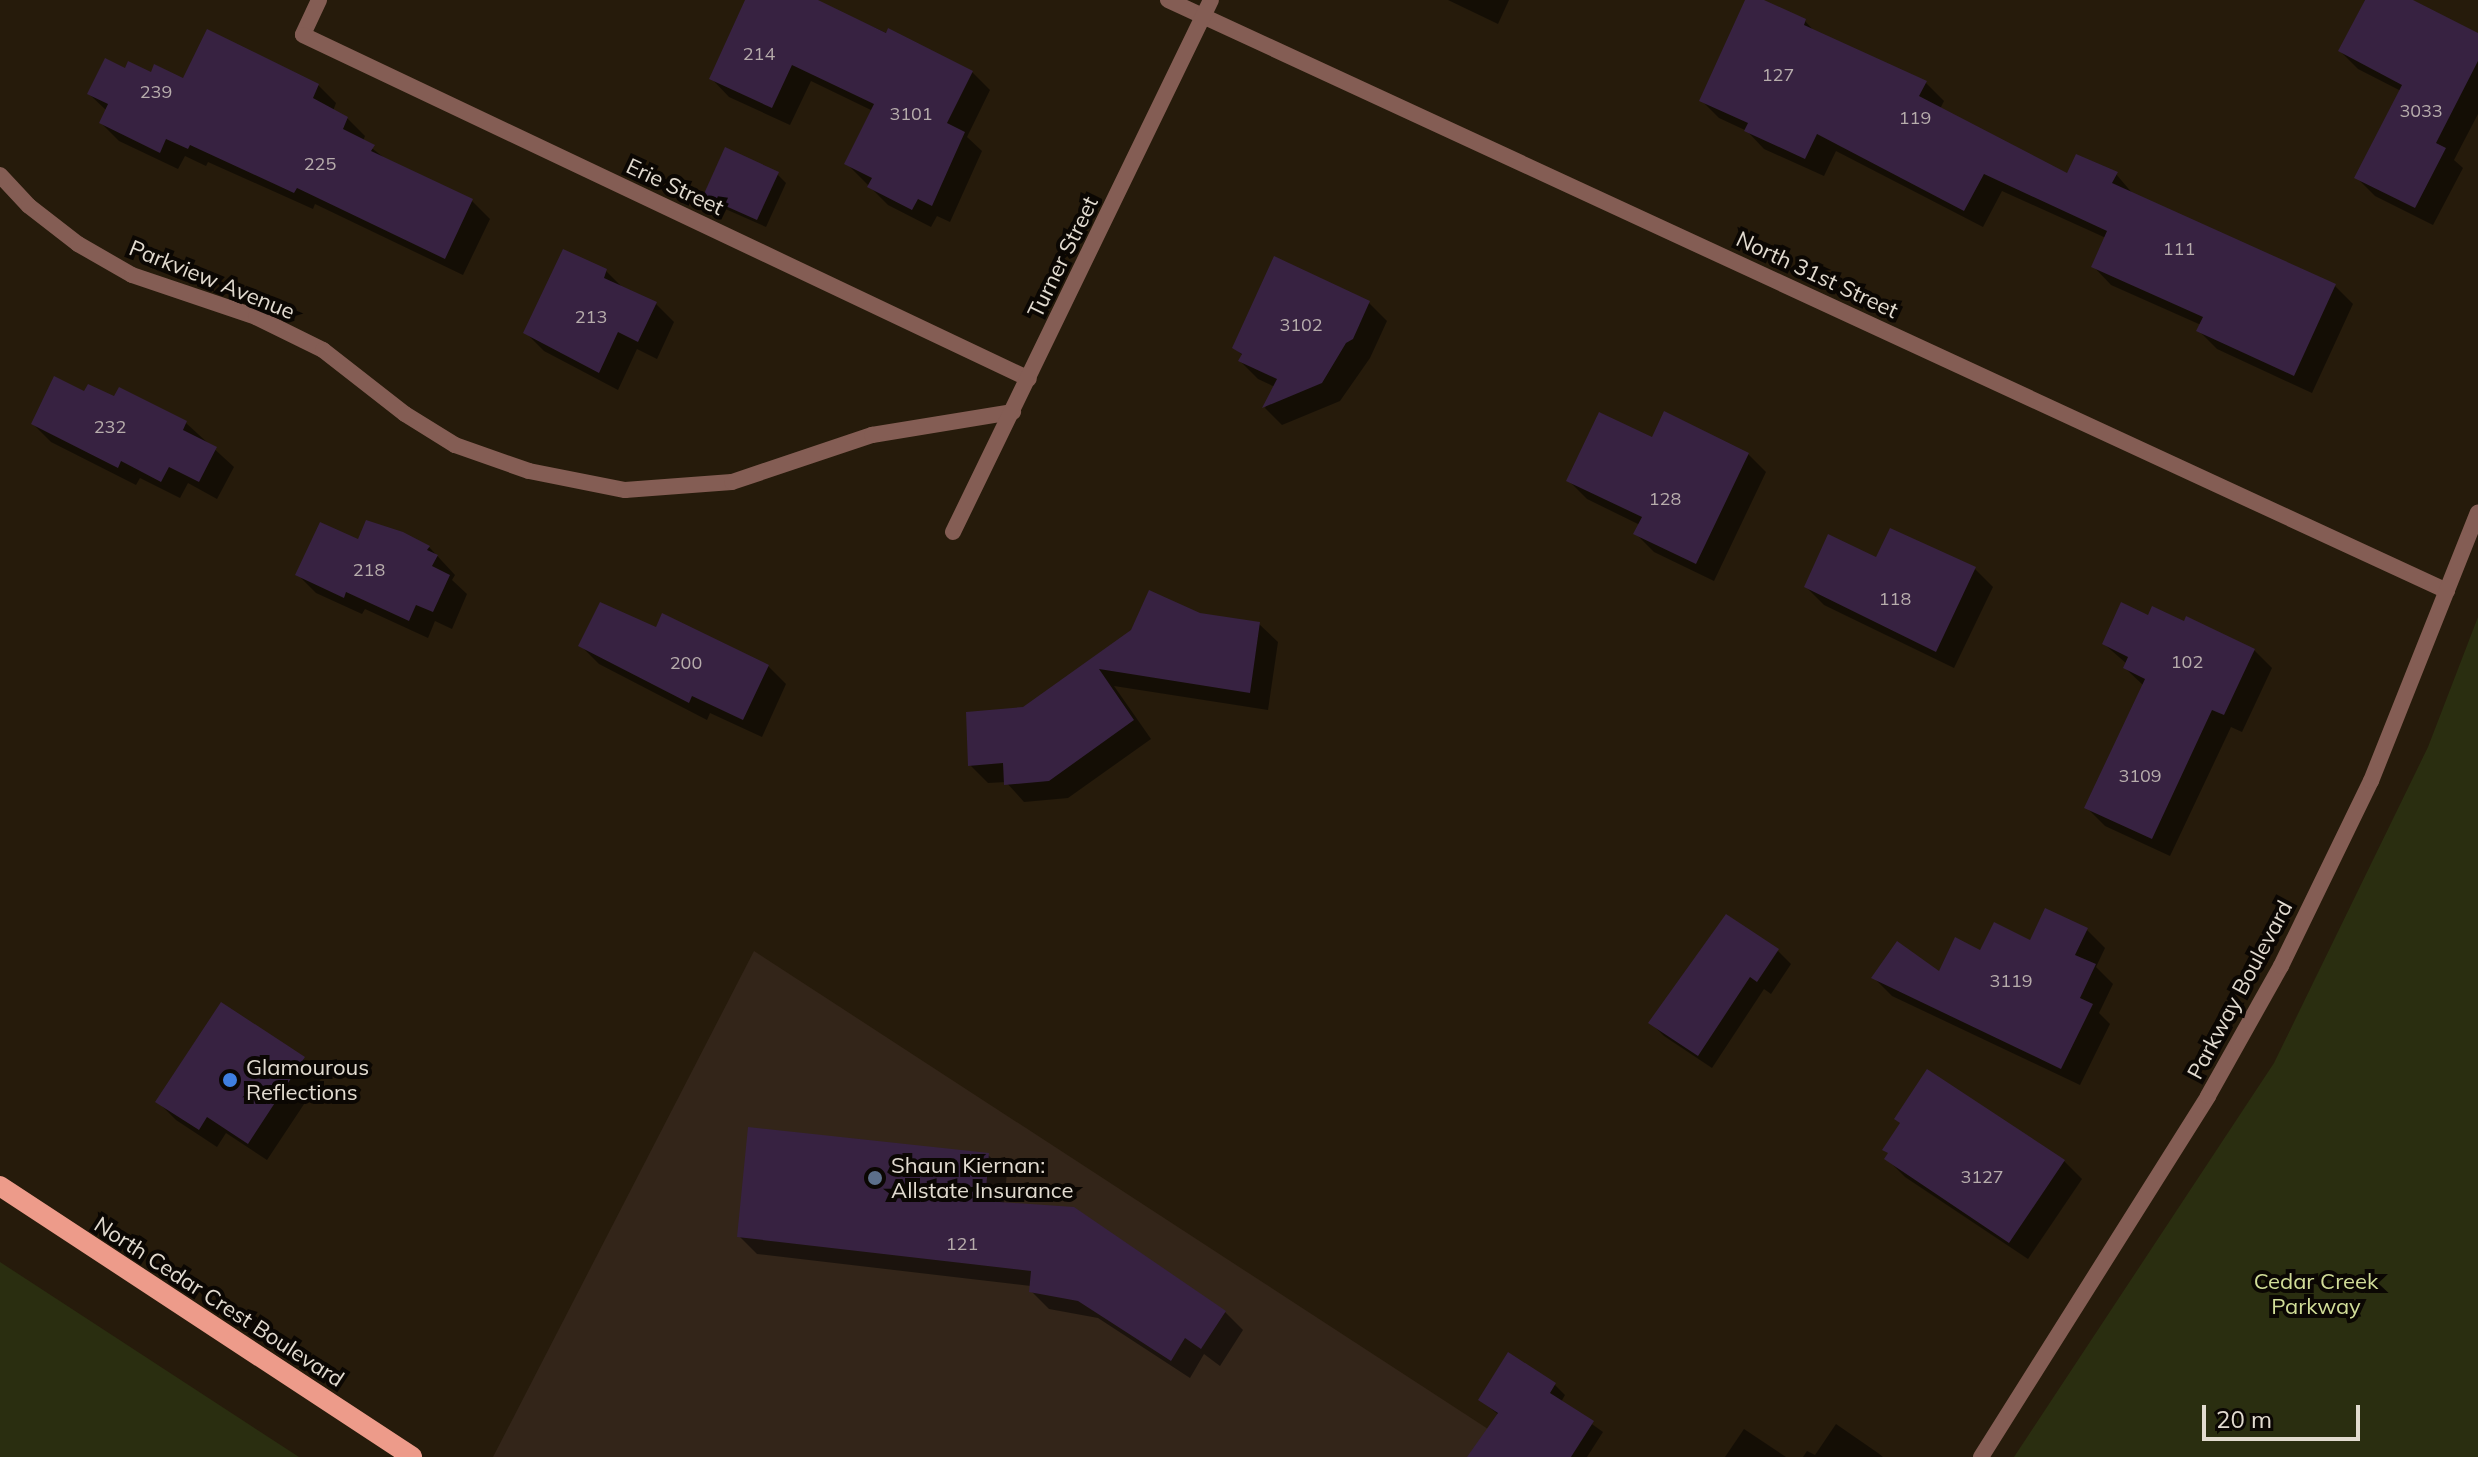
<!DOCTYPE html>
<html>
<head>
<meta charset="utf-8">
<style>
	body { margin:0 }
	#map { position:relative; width:2478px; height:1457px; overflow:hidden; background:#261b0b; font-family:Mulish,sans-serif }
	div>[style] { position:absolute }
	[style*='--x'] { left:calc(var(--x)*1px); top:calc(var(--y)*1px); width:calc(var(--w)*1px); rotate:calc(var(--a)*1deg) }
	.commercial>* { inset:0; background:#332519 }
	.green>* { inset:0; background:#2a2e10 }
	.shadow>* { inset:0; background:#0007 }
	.building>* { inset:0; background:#372241 }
	.service>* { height:16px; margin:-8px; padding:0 8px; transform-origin:8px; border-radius:8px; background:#845d54 }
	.minor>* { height:16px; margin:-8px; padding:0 8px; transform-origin:8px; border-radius:8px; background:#845d54 }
	.tertiary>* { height:16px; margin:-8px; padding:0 8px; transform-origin:8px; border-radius:8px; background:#845d54 }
	.primary>* { height:20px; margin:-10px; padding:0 10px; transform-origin:10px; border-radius:10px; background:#ed9b8a }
	.dots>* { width:22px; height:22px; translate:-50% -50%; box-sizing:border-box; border:4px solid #0b0703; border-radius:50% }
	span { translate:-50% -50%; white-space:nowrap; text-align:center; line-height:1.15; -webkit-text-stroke:8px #0b0703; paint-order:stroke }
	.number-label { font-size:18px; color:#b7adac }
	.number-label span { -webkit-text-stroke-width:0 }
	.street-label { font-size:22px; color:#e2dbd0 }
	.poi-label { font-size:22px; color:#e2dbd0 }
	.left { translate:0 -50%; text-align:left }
	.park-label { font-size:22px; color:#d1dd98 }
	.scale { position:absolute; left:2202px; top:1405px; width:158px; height:36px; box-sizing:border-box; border:4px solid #e2dbd0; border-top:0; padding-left:10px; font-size:24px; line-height:28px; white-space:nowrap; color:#e2dbd0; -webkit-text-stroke:6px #0b0703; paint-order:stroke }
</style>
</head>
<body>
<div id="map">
	<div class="commercial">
		<i style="clip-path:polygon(754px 951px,1531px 1457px,493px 1457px)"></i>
	</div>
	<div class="green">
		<i style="clip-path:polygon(2478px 617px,2478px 1457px,2014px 1457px,2274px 1063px,2428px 747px)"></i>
		<i style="clip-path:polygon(0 1262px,299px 1457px,0 1457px)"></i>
	</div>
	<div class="shadow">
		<i style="clip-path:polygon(747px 0,814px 0,972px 72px,990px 90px,967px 137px,982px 151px,950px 222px,937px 216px,931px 227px,888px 205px,847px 164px,873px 111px,811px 81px,790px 125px,729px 97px,711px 78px)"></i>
		<i style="clip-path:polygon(1448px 0,1509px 0,1498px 24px)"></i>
		<i style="clip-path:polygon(1747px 0,1759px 0,1805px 21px,1815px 32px,1926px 83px,1944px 101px,1940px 109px,2068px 176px,2116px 174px,2133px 194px,2335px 286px,2353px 304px,2312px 393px,2217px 349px,2199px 331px,2201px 325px,2111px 285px,2093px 266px,2106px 238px,2002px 191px,1983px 227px,1836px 151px,1824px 176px,1764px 149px,1747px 131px,1719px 118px,1701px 100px)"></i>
		<i style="clip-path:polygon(2365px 0,2409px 0,2478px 35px,2478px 114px,2454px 160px,2463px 168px,2433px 225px,2375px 196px,2356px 177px,2401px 91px,2358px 69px,2340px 51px)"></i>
		<i style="clip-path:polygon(126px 71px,184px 81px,318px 85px,336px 103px,333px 111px,347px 118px,365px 136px,363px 141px,388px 161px,472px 201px,490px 219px,463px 275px,315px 204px,313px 209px,208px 162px,206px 166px,185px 156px,178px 169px,119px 141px,101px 123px,107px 111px,89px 94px)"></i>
		<i style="clip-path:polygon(777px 174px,786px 183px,766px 227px,714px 204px,706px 195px)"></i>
		<i style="clip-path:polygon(606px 271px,625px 290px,656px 304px,674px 322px,657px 359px,637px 349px,618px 390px,544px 351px,526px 333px)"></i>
		<i style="clip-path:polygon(1369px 303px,1387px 321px,1370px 358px,1340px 401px,1282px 425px,1265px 408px,1275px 387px,1258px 379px,1240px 361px,1243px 356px,1234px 347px)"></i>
		<i style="clip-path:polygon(85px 394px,115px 398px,186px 423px,234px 467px,217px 499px,188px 483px,180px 498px,140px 478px,136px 485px,51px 442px,33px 424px)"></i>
		<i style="clip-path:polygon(1653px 440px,1748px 454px,1766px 472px,1714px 581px,1654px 552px,1636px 534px,1640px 525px,1587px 499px,1569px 481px)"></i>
		<i style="clip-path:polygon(359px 541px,429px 547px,455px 575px,452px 580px,467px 594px,452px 629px,435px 621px,428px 638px,365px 609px,362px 614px,316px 593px,298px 575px)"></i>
		<i style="clip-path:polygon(1877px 560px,1975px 569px,1993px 587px,1954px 668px,1824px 605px,1806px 587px)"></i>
		<i style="clip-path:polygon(1200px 615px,1259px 624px,1278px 642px,1268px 710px,1114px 686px,1151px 739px,1068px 798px,1024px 802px,1006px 782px,988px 783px,970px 765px,1023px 709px,1133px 631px)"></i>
		<i style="clip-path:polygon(2149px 618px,2254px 650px,2272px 668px,2242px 732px,2231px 727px,2170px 856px,2105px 826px,2087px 808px,2144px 686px,2125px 668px,2127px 664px,2104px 644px)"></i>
		<i style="clip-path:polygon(657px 630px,768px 666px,786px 684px,762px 737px,710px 713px,707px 720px,599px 664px,581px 646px)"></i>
		<i style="clip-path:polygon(2087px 930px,2105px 948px,2096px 967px,2113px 984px,2099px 1013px,2110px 1024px,2080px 1085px,1892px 996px,1874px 978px,1940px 974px,1981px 952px)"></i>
		<i style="clip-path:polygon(1778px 951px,1791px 964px,1771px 994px,1764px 989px,1712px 1068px,1664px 1036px,1651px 1023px)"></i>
		<i style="clip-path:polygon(303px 1059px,322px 1077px,267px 1160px,226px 1133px,217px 1147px,176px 1120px,158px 1102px)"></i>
		<i style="clip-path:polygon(988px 1155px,1007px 1173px,1004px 1204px,1225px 1312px,1243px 1330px,1220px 1366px,1204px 1354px,1190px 1378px,1098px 1318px,1049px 1309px,1031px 1291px,1031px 1286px,757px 1254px,739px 1236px)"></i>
		<i style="clip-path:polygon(1887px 1159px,2064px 1161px,2082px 1179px,2028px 1259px,1905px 1177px)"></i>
		<i style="clip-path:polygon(1509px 1355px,1555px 1385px,1565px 1395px,1561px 1402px,1603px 1432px,1587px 1457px,1470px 1457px,1499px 1415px,1480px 1400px)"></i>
		<i style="clip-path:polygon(1836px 1424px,1878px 1453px,1883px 1457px,1803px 1457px,1807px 1451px,1815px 1455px)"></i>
		<i style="clip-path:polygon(1744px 1429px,1786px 1457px,1725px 1457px)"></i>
	</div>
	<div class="building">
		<i style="clip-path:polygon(745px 0,818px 0,886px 33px,888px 28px,973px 71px,947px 123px,965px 132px,932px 206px,918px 199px,912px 210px,867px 187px,872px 178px,844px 164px,874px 104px,792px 65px,772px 108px,709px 79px)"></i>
		<i style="clip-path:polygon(1745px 0,1764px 0,1806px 19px,1804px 25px,1927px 81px,1919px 96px,2067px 173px,2076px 154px,2118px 172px,2112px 183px,2336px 284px,2294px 376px,2196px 331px,2203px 317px,2091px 267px,2107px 231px,1984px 174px,1964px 211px,1817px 134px,1805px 159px,1744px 131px,1748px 123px,1699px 101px)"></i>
		<i style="clip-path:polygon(2365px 0,2413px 0,2478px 33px,2478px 61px,2436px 143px,2446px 148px,2415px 208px,2354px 178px,2402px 85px,2338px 51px)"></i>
		<i style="clip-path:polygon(207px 29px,319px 84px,313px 98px,348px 117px,343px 129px,375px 145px,371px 151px,473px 199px,445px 259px,297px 188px,294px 193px,190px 145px,188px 149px,166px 139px,160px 153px,99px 123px,108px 104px,87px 94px,105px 58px,125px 68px,128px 61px,151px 72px,154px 64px,183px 78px)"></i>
		<i style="clip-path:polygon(725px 147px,779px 172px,757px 220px,703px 196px)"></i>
		<i style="clip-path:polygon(563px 249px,607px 269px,604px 278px,657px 302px,638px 342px,618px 332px,599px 373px,523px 333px)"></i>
		<i style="clip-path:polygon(1274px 256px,1370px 301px,1353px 339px,1346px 343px,1322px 383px,1262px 408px,1277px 379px,1238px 361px,1242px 354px,1232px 348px)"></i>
		<i style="clip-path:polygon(54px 376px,84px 391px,88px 384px,114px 396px,119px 387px,187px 421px,183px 430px,217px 447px,199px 482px,169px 467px,161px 482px,121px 461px,118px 468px,31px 424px)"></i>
		<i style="clip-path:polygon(1664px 411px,1749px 453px,1696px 564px,1633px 534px,1642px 517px,1566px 481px,1599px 412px,1652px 437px)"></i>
		<i style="clip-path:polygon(366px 520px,403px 532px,430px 546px,427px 550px,438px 555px,432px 566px,450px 575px,433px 612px,416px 605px,409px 621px,346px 592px,344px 598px,295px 575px,320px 522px,358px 539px)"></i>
		<i style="clip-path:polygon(1890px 528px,1976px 567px,1936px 652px,1804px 587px,1828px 534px,1876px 557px)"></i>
		<i style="clip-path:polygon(1149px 590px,1200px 613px,1260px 622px,1250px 693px,1099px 669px,1134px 720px,1049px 781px,1004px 785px,1003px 763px,968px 766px,966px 712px,1023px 707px,1131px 630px)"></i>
		<i style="clip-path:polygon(600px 602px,656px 627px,662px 613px,769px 665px,743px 720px,692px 696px,689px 703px,578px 646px)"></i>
		<i style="clip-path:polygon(2121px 602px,2148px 615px,2152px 606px,2184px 621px,2186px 616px,2255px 649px,2224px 715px,2212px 710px,2152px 839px,2084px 808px,2145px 679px,2123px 668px,2128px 657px,2102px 644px)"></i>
		<i style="clip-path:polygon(2045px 908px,2088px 928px,2075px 955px,2096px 964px,2080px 998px,2093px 1004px,2061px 1069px,1871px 978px,1897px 941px,1939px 971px,1955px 937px,1980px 950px,1994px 922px,2030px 940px)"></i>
		<i style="clip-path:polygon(1726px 914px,1779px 949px,1757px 982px,1750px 977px,1698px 1056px,1648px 1023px)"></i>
		<i style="clip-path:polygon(221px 1002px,305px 1057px,248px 1144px,207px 1117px,199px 1130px,155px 1102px)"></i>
		<i style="clip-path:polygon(1927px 1069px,2065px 1160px,2009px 1243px,1884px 1159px,1888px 1153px,1882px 1150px,1900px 1123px,1894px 1119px)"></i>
		<i style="clip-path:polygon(748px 1127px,989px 1153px,985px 1201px,1074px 1207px,1226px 1311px,1201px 1349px,1185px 1338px,1171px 1361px,1078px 1301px,1029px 1292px,1031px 1271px,737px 1237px)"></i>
		<i style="clip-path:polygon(1508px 1352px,1556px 1383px,1550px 1393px,1594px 1421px,1571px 1457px,1467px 1457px,1498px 1413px,1478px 1400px)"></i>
	</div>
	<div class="service">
		<i style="--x:319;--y:0;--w:38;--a:115"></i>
		<i style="--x:303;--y:35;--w:803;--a:25.35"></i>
	</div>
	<div class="minor">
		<i style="--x:1168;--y:0;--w:1409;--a:24.8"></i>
		<i style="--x:0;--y:175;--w:42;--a:46.9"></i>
		<i style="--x:29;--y:206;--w:62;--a:37.8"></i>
		<i style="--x:78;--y:244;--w:62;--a:29.9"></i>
		<i style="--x:132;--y:275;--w:131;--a:18.7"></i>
		<i style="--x:256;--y:317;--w:75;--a:26.2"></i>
		<i style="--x:323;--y:350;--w:104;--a:38"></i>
		<i style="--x:405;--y:414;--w:59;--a:31.8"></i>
		<i style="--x:455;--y:445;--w:78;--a:19.4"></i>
		<i style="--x:529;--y:471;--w:98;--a:11.2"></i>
		<i style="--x:625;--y:490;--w:107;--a:-4.3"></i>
		<i style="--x:732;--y:482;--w:148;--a:-18.6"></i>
		<i style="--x:872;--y:435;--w:143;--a:-9.3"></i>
		<i style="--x:953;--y:532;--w:591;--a:-64.13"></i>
	</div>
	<div class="tertiary">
		<i style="--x:1981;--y:1457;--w:426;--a:-57.8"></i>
		<i style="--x:2208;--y:1096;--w:149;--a:-60.7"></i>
		<i style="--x:2281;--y:966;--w:206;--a:-64.1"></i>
		<i style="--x:2371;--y:781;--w:289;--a:-68.3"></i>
	</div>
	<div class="primary">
		<i style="--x:0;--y:1186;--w:493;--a:33.3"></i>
	</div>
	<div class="dots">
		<i style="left:230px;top:1080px;background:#3f7fe0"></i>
		<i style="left:875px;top:1178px;background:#5c6f8a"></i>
	</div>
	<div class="number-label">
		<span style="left:759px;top:54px">214</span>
		<span style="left:1778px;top:75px">127</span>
		<span style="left:156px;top:92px">239</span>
		<span style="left:2421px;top:111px">3033</span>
		<span style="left:911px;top:114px">3101</span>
		<span style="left:1915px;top:118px">119</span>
		<span style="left:320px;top:164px">225</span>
		<span style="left:2179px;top:249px">111</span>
		<span style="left:591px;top:317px">213</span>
		<span style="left:1301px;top:325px">3102</span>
		<span style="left:110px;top:427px">232</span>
		<span style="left:1665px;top:499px">128</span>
		<span style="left:369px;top:570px">218</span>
		<span style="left:1895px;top:599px">118</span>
		<span style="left:2187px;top:662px">102</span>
		<span style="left:686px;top:663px">200</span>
		<span style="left:2140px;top:776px">3109</span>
		<span style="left:2011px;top:981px">3119</span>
		<span style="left:1982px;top:1177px">3127</span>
		<span style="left:962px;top:1244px">121</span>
	</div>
	<div class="street-label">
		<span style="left:675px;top:187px;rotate:25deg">Erie Street</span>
		<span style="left:1063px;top:257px;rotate:-64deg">Turner Street</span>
		<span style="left:1817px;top:275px;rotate:25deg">North 31st Street</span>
		<span style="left:212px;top:280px;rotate:22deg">Parkview Avenue</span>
		<span style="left:2240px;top:990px;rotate:-62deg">Parkway Boulevard</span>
		<span style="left:219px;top:1302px;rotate:33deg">North Cedar Crest Boulevard</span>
	</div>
	<div class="poi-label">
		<span class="left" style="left:246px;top:1080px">Glamourous<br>Reflections</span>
		<span class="left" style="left:891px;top:1178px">Shaun Kiernan:<br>Allstate Insurance</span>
	</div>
	<div class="park-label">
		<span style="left:2316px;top:1294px">Cedar Creek<br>Parkway</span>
	</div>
	<div class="scale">20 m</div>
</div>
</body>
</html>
